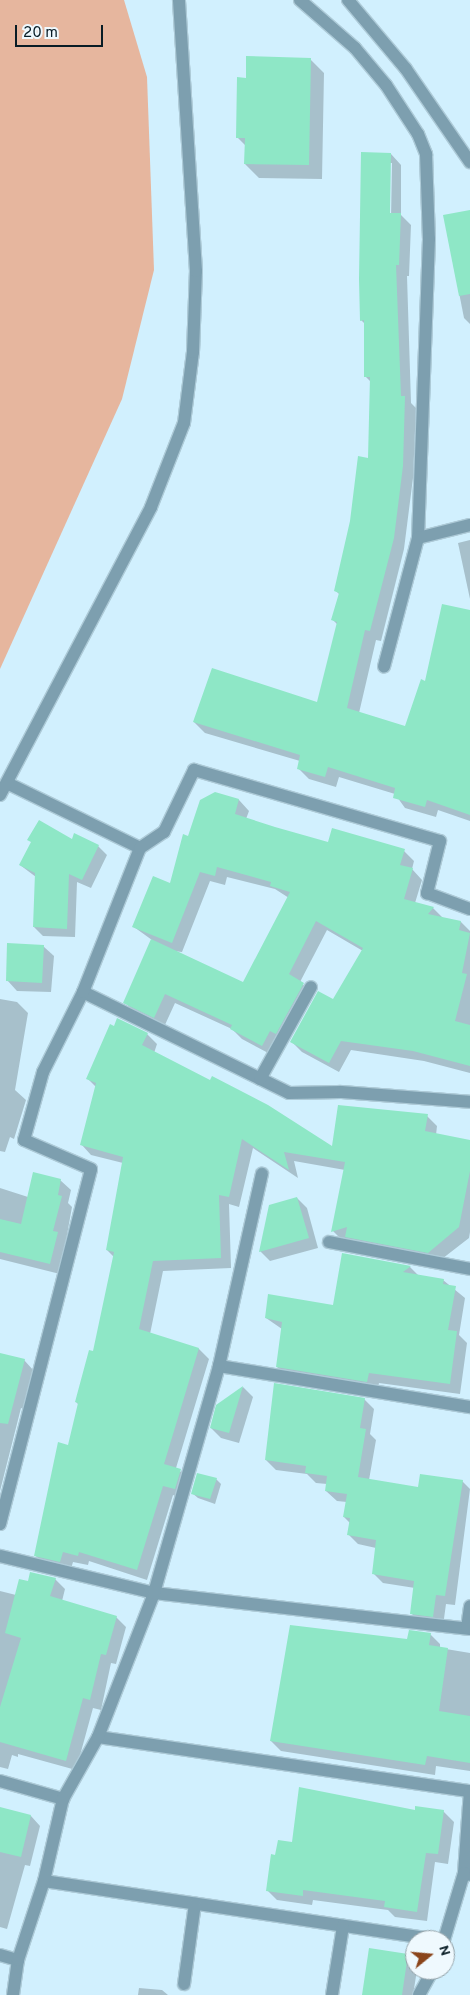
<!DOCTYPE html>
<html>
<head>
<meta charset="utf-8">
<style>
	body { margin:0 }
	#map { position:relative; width:470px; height:1995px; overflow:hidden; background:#d1f0fe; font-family:Overpass,sans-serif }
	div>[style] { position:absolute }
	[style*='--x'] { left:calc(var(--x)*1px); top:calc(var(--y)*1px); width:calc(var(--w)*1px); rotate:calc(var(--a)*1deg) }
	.green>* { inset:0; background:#e6b69e }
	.shadow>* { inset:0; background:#0003 }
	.building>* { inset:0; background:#8ee7c6 }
	.roads { filter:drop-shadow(1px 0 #adcad7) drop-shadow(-1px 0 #adcad7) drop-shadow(0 1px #adcad7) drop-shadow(0 -1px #adcad7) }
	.minor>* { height:12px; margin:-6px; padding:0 6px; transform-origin:6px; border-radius:6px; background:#7d9faf }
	span { translate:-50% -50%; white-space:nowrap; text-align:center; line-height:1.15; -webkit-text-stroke:4px #eff9fe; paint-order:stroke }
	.north { position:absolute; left:405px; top:1930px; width:50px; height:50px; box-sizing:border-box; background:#eff9fe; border:1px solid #93a1a7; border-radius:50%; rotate:73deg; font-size:14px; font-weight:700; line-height:20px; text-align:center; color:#081c25 }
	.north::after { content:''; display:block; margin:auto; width:18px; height:22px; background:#8a451b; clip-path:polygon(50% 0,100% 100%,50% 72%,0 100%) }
	.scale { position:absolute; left:15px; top:25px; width:88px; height:22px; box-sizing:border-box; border:2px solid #081c25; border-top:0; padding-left:6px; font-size:15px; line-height:18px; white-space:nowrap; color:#081c25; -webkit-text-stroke:4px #eff9fe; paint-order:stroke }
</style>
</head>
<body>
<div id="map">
	<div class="green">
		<i style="clip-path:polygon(0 0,124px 0,147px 77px,154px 270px,122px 399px,0 669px)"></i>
	</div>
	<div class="shadow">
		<i style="clip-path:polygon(310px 59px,324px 73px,322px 179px,259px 178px,245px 164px,246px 146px,237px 137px,247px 79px)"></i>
		<i style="clip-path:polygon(evenodd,391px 154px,401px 165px,401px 215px,411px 225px,409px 276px,407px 276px,411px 403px,416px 408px,413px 478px,404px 549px,381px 641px,376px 640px,359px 713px,406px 728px,426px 682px,470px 612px,470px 821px,438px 810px,436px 817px,405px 808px,395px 794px,339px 777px,336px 787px,309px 779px,298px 768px,300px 761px,205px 733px,194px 722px,318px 704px,338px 625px,333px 620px,340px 595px,336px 591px,369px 459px,371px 382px,365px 376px,365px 324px,361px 320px,391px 154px,390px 163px,392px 163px,391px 219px,389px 219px,390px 163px)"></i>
		<i style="clip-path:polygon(470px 211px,470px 324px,464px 318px,444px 216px)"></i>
		<i style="clip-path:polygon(470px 540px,470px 599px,458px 543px)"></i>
		<i style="clip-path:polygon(evenodd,215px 793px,239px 800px,249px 811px,246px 819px,329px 844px,404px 851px,414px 861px,412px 869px,422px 880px,415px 903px,433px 908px,443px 918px,461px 922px,470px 931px,470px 1073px,424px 1061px,351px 1050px,339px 1072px,302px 1052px,292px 1042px,334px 1001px,363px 951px,327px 930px,300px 982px,314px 994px,272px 1055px,242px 1039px,232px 1029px,175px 1003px,164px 1027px,135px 1013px,125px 1002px,152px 940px,134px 927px,171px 885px,189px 837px,215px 793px,227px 877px,275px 889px,289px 898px,244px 984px,174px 951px,182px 952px,210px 881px,225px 885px,227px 877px)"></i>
		<i style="clip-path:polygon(98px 846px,107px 855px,91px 888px,77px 882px,75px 937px,43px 936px,34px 927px,36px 877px,20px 865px)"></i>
		<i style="clip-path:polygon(43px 946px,54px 956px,51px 992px,17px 991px,7px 980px)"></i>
		<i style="clip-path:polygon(0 999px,17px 1002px,28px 1013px,15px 1090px,26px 1100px,14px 1139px,10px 1137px,5px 1152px,0 1151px)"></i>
		<i style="clip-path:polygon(147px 1034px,157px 1044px,154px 1053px,333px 1149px,427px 1116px,437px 1126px,436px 1135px,470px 1141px,470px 1232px,469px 1238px,438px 1262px,357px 1247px,349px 1239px,343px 1241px,333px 1231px,345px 1170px,294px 1161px,298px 1178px,253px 1148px,239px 1207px,229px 1204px,231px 1268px,163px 1271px,150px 1334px,199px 1349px,209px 1359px,176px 1468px,191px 1480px,185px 1499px,173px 1495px,147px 1580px,89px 1561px,88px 1565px,73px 1562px,70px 1572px,45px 1566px,35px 1555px,69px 1447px,79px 1405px,76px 1402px,94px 1352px,114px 1257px,107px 1250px,123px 1163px,91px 1155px,81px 1144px,96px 1087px,88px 1079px)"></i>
		<i style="clip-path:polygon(60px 1180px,71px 1190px,68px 1203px,72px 1207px,60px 1274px,0 1259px,0 1188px,28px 1197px)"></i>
		<i style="clip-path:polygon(297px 1198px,307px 1208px,318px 1248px,270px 1261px,260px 1251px)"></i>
		<i style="clip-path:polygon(343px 1254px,410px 1267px,419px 1276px,443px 1280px,465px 1298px,459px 1335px,467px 1343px,460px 1394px,379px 1383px,377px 1391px,288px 1377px,277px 1367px,282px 1329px,266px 1318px,334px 1307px)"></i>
		<i style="clip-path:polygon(0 1354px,24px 1360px,34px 1371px,24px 1409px,21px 1408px,0 1491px)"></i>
		<i style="clip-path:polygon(243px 1387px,253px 1397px,239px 1443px,221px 1438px,211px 1428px,217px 1406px)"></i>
		<i style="clip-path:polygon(364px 1399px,374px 1409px,370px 1434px,376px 1440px,369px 1480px,419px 1489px,462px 1481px,470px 1489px,455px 1605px,446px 1604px,443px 1626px,422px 1624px,412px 1614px,415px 1588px,383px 1583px,373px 1573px,376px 1548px,358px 1544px,348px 1534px,350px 1523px,344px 1517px,347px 1502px,337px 1501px,326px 1491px,327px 1484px,316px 1483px,307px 1474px,276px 1470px,266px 1460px)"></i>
		<i style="clip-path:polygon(216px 1479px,221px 1484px,215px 1504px,198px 1498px,192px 1493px)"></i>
		<i style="clip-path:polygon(55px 1579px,65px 1589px,62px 1601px,116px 1617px,126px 1627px,116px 1664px,111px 1663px,101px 1710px,93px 1708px,76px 1770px,18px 1754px,18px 1757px,12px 1755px,8px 1769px,0 1767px,0 1591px,16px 1595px,29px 1583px)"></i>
		<i style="clip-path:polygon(430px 1634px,440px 1644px,440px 1648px,470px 1653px,470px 1771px,436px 1766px,435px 1775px,281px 1751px,271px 1741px,409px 1641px)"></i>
		<i style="clip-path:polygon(0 1809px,31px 1816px,40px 1826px,30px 1866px,25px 1865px,7px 1929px,0 1927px)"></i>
		<i style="clip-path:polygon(416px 1811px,443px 1811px,454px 1822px,448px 1864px,435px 1862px,427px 1921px,395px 1917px,388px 1910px,313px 1900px,312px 1905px,277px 1900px,267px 1890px,276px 1857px,294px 1843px)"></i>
		<i style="clip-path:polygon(408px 1956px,417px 1970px,413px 1995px,363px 1995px)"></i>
		<i style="clip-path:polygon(139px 1988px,162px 1990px,168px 1995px,138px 1995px)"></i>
	</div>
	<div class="building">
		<i style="clip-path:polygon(246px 56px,311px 58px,309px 165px,244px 164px,245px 138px,236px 138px,237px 77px,246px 78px)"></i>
		<i style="clip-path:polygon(361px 152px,391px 153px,390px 213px,401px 213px,399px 265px,396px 265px,401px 396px,405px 396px,403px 466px,394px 538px,370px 631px,365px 630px,347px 708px,405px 726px,421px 679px,425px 681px,442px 604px,470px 610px,470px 815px,427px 800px,425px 807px,393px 798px,395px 788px,328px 767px,325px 777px,297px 769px,300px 755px,193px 722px,212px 668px,317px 702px,337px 622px,331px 620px,339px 593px,334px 591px,350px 521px,358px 456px,368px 458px,370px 377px,364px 377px,364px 320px,360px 321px,359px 279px)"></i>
		<i style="clip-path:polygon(470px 210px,470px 294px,459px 296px,443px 215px)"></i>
		<i style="clip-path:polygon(215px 792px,239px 799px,235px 814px,275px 827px,328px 842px,332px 828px,405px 849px,400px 865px,413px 868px,404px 899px,434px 907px,428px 914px,461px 921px,459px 930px,470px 933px,462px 973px,467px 974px,455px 1021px,470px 1025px,470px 1066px,413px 1051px,341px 1041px,329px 1063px,290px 1042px,318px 991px,333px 999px,363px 948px,316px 921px,289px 974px,304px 983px,276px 1034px,270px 1031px,262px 1046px,230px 1029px,232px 1025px,165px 994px,154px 1018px,123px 1003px,151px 939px,243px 982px,290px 892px,270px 886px,271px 882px,217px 867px,215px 876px,200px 872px,172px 943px,132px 927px,153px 876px,170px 883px,183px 834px,188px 836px,200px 800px)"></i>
		<i style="clip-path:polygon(39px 820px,72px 839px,74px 833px,99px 845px,82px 880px,69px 874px,67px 929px,33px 927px,35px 873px,19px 865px,31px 842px,27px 840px)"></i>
		<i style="clip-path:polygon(7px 943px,44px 945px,42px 983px,6px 981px)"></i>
		<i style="clip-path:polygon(117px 1018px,148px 1033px,142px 1045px,210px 1080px,212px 1076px,268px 1105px,332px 1146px,338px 1105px,428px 1114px,425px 1131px,470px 1140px,470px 1171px,459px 1227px,428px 1253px,345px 1237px,347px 1227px,331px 1232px,345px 1162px,284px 1152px,289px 1170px,242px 1139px,229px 1197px,219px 1195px,221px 1258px,153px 1261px,139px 1329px,199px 1348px,164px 1464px,181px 1469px,175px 1489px,163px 1486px,137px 1570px,79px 1552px,78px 1556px,63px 1552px,60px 1562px,34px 1556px,58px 1442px,68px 1445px,78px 1403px,75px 1402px,89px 1350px,93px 1351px,114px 1252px,106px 1250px,123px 1157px,80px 1145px,96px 1083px,86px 1079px,110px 1024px,114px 1026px)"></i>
		<i style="clip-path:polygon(33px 1172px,61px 1179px,58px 1195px,62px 1196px,53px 1231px,58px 1232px,50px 1264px,0 1252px,0 1219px,21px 1224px)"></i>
		<i style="clip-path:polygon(297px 1197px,309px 1238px,259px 1252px,269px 1205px)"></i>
		<i style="clip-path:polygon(342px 1253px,411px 1266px,403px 1272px,444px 1279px,443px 1284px,456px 1286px,448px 1330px,457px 1331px,450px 1384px,369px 1373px,367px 1382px,276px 1367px,282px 1322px,265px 1318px,268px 1294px,333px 1305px)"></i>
		<i style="clip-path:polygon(0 1353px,25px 1359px,8px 1424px,0 1423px)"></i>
		<i style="clip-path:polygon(274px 1383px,365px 1398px,360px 1428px,366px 1429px,358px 1477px,418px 1487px,420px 1474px,463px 1480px,445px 1596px,436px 1595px,433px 1617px,410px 1614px,414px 1581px,372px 1574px,376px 1540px,347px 1535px,350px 1518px,343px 1517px,347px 1494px,325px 1491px,327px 1476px,305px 1473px,306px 1466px,265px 1460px)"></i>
		<i style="clip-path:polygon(243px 1386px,229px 1433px,210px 1428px,216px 1405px)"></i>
		<i style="clip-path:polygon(197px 1473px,217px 1478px,210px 1499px,191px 1494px)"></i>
		<i style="clip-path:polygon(30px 1572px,56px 1578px,50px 1596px,117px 1616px,106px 1655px,101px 1654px,90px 1700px,83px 1698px,66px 1761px,0 1742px,0 1707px,21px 1638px,5px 1633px,19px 1579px,28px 1581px)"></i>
		<i style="clip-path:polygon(290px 1625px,407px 1639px,409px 1630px,431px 1633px,429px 1645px,448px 1648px,439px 1711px,470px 1716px,470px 1763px,427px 1756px,425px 1765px,270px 1741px)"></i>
		<i style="clip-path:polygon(299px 1787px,415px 1810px,415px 1806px,444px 1810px,438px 1854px,426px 1853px,417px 1912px,384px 1907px,385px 1901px,303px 1890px,303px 1896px,266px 1891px,271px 1854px,275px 1855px,278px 1840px,292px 1842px)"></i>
		<i style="clip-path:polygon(0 1807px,31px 1815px,21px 1857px,0 1852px)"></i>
		<i style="clip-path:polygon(369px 1948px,408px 1954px,402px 1995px,362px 1995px)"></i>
	</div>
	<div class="roads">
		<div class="minor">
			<i style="--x:300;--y:0;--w:73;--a:41.1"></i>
			<i style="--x:355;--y:48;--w:48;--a:50"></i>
			<i style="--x:386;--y:85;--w:59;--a:56.9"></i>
			<i style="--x:418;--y:134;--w:22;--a:68"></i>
			<i style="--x:426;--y:154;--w:85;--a:88"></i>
			<i style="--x:429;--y:239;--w:299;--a:92.1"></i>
			<i style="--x:418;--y:538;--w:133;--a:104.8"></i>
			<i style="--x:348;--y:0;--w:90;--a:50"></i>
			<i style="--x:406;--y:69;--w:113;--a:55.5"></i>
			<i style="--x:418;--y:538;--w:54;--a:-14"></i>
			<i style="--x:7;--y:783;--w:148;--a:26"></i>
			<i style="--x:0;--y:795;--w:325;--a:-62.3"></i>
			<i style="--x:151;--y:507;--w:90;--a:-68.6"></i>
			<i style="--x:184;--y:423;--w:72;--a:-82.8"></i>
			<i style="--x:193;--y:352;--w:81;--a:-87.9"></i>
			<i style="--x:196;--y:271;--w:272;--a:-93.6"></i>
			<i style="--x:83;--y:992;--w:229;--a:26.1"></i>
			<i style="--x:289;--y:1093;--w:52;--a:-1.1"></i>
			<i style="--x:341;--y:1092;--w:129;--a:4.4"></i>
			<i style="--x:260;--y:1079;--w:105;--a:-61"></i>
			<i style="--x:329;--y:1242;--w:144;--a:10.8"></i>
			<i style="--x:219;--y:1366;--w:254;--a:9.3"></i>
			<i style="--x:0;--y:1524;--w:366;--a:-75.6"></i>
			<i style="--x:91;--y:1169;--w:73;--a:-156.6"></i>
			<i style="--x:24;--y:1140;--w:71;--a:-74.4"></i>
			<i style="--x:43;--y:1072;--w:89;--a:-63.4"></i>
			<i style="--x:83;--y:992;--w:155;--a:-68.4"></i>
			<i style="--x:140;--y:848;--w:29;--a:-34"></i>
			<i style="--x:164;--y:832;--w:69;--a:-64.2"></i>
			<i style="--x:194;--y:770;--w:256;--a:16.1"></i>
			<i style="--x:440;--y:841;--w:54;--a:104"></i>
			<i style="--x:427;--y:893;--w:46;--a:20.4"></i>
			<i style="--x:0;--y:1556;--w:158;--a:13.5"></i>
			<i style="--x:154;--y:1593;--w:318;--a:6.5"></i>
			<i style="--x:467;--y:1628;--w:22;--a:-82"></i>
			<i style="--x:98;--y:1737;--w:376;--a:8.3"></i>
			<i style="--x:470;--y:1791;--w:82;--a:94.2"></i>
			<i style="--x:464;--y:1873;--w:6;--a:18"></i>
			<i style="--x:0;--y:1781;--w:66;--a:15.9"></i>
			<i style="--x:44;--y:1881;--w:401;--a:8.5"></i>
			<i style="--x:444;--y:1940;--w:70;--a:-73.4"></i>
			<i style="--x:0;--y:1955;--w:19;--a:16"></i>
			<i style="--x:184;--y:1984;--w:81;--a:-82.2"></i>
			<i style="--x:13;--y:1995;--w:35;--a:-82"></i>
			<i style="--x:18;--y:1960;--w:83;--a:-71.8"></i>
			<i style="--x:44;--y:1881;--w:84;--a:-77"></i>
			<i style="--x:63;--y:1799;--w:71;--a:-60.6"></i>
			<i style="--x:98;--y:1737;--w:155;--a:-68.7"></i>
			<i style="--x:154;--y:1593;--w:236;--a:-74"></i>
			<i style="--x:219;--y:1366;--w:197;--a:-77.4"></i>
			<i style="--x:332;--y:1995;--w:70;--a:-80.9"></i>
			<i style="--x:419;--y:1995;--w:29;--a:-61"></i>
		</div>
	</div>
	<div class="north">N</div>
	<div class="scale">20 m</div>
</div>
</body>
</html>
